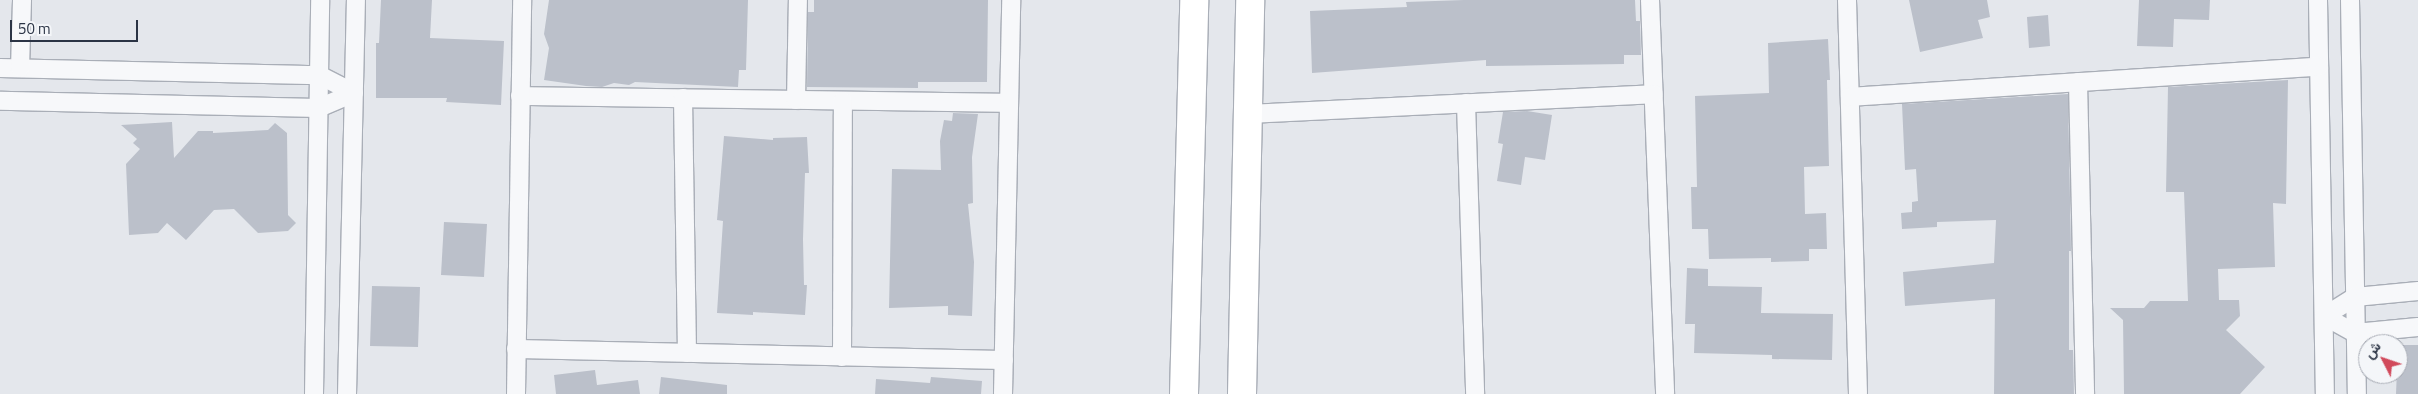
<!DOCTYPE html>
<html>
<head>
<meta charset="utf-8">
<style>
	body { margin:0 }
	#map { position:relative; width:2418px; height:394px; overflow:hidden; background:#e4e7ec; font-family:"Titillium Web",Vazirmatn,sans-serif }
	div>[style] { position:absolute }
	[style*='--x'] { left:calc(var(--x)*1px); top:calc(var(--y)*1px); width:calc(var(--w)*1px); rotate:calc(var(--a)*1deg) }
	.building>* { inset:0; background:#bbc0ca }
	.roads { filter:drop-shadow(1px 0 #a9aeb7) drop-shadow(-1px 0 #a9aeb7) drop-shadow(0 1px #a9aeb7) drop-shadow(0 -1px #a9aeb7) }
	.minor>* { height:18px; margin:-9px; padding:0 9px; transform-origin:9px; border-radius:9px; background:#f7f8fa }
	.primary>* { height:28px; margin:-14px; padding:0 14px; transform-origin:14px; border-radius:14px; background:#fff }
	span { translate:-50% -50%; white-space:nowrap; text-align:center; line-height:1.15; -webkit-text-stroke:5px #f4f6f9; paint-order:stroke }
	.north { position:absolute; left:2358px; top:334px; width:50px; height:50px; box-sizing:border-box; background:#f4f6f9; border:1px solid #a4a8b1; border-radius:50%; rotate:311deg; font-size:14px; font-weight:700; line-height:20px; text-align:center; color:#2b3445 }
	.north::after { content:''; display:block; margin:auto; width:18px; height:22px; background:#d1495b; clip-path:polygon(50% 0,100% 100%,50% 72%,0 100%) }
	.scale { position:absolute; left:10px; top:20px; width:128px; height:22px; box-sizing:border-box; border:2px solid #2b3445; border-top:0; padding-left:6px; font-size:15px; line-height:18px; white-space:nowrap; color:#2b3445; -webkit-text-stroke:4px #f4f6f9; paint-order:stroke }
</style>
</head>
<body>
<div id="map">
	<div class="building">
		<i style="clip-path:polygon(381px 0,432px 0,430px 38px,504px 41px,501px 105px,446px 102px,447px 98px,376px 98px,376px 43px,379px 43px)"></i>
		<i style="clip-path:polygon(549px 0,748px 0,746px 70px,739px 70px,738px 87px,635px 82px,629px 85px,614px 83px,602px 87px,586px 86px,544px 80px,549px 48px,544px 34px)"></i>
		<i style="clip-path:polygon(814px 0,988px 0,987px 82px,918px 82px,918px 88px,807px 87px,808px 12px,814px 12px)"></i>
		<i style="clip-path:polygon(1464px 0,1635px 0,1636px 21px,1640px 21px,1641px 55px,1624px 55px,1624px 64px,1486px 66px,1486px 60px,1312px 73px,1310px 11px,1407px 7px,1406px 2px)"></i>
		<i style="clip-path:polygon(1909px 0,1987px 0,1990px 17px,1978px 20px,1983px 38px,1920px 52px)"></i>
		<i style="clip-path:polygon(2139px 0,2210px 0,2209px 20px,2174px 19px,2173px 47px,2137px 46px)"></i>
		<i style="clip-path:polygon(2048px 15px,2050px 46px,2029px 48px,2027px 17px)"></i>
		<i style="clip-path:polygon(1828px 39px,1830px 80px,1827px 80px,1829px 166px,1804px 167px,1805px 214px,1826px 213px,1827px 249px,1809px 249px,1809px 261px,1771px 262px,1771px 258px,1709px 259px,1708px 229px,1692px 229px,1691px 187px,1697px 187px,1695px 96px,1769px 93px,1768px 43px)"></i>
		<i style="clip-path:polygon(2288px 80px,2286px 204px,2273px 203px,2275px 267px,2218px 269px,2219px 300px,2239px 300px,2240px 316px,2226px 330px,2265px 367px,2240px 394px,2124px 394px,2123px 320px,2110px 308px,2144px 308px,2150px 301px,2188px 301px,2184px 192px,2166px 192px,2168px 87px)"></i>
		<i style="clip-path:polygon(2068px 94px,2071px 251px,2069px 251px,2069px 350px,2073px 350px,2074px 394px,1994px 394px,1995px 299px,1905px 306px,1903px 272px,1994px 263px,1996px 220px,1937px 222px,1937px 227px,1902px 229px,1901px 213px,1912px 212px,1912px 202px,1918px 201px,1916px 169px,1905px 170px,1902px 104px)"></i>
		<i style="clip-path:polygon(1527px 111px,1552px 115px,1545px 160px,1525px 157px,1521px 185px,1497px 181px,1503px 144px,1498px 143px,1503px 112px)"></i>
		<i style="clip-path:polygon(953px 113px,978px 114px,972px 157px,973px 203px,968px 204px,974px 262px,972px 316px,948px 315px,948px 306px,889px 308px,892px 169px,941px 170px,940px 141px,944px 120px,952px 121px)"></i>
		<i style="clip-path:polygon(172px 122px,174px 158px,198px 131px,213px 131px,213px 133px,268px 130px,275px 123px,287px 133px,288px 215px,296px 223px,288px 231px,258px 233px,234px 209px,214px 210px,186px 240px,167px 223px,158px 233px,129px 235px,126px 164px,140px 149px,133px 143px,137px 139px,121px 125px)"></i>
		<i style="clip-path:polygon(724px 136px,773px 140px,773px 138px,807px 137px,809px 173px,805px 173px,803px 239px,804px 285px,807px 285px,805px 315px,753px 312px,753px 315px,717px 313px,723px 221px,717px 220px)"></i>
		<i style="clip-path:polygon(444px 222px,487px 224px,484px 277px,441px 275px)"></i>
		<i style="clip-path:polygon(1687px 268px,1708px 269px,1708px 286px,1762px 287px,1761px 313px,1833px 314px,1832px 360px,1772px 359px,1772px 355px,1694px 353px,1695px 324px,1685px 324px)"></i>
		<i style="clip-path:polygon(372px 286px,420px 287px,418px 347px,370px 346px)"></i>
		<i style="clip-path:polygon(2398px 345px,2418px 345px,2418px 394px,2396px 394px)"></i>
		<i style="clip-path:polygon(595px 370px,597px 385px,638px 380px,640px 394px,556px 394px,554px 375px)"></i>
		<i style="clip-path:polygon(661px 377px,727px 385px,727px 394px,659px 394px)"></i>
		<i style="clip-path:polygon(931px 377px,982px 381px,981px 394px,875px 394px,876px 379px,930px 383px)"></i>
	</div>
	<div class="roads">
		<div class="minor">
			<i style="--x:1650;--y:0;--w:394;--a:87.8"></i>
			<i style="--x:1847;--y:0;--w:394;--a:88.4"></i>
			<i style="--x:2318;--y:0;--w:394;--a:89"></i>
			<i style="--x:2350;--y:0;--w:394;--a:89"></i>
			<i style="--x:0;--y:68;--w:319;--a:1.3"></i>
			<i style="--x:319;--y:75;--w:39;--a:27"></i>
			<i style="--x:354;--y:93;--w:39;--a:157"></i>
			<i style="--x:318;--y:108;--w:318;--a:-178.7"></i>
			<i style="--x:20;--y:68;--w:68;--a:-88.3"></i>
			<i style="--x:2078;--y:82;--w:312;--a:88.7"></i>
			<i style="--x:520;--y:96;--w:489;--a:0.8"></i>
			<i style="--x:1850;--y:97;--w:470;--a:-3.7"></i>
			<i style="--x:683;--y:98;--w:255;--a:89.1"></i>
			<i style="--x:796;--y:100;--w:100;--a:-88.9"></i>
			<i style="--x:1466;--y:103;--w:291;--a:88.2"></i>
			<i style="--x:1247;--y:114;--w:407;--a:-2.8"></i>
			<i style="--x:2418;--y:291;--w:63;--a:174.6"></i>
			<i style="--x:2355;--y:297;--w:36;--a:148"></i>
			<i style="--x:2324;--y:316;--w:35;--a:29"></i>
			<i style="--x:2355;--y:333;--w:63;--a:-5.4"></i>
			<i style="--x:516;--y:349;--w:488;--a:1.3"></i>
			<i style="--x:842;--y:357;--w:256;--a:-89.8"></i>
			<i style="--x:314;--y:394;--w:394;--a:-89.1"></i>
			<i style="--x:347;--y:394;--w:394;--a:-88.7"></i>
			<i style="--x:516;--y:394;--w:394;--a:-89.1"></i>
			<i style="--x:1003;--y:394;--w:394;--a:-88.8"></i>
		</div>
		<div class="primary">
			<i style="--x:1184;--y:394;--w:394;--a:-88.5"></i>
			<i style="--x:1242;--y:394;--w:394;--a:-88.8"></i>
		</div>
	</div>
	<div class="north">ش</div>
	<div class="scale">50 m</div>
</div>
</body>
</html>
